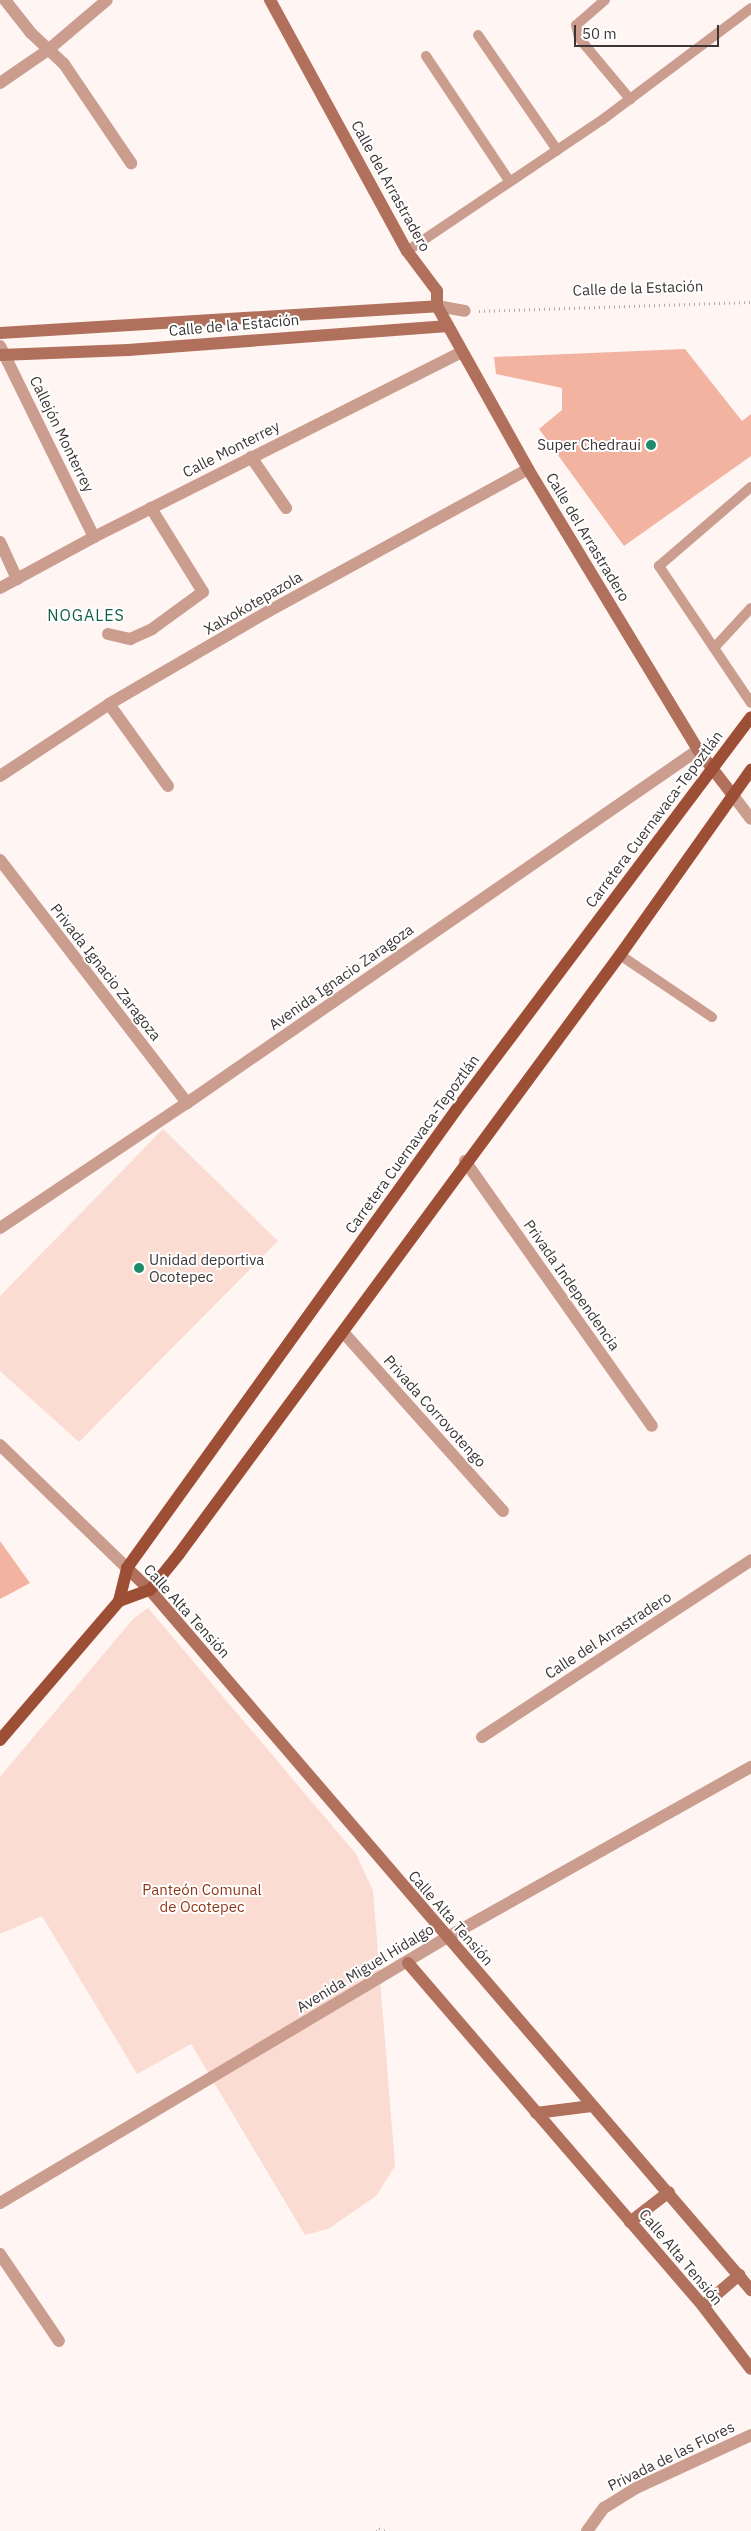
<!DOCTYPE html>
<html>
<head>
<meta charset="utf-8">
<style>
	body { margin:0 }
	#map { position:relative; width:751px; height:2531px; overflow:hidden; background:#fff5f2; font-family:"IBM Plex Sans",sans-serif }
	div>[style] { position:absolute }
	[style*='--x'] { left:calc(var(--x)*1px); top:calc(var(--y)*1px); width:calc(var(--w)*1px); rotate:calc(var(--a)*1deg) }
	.green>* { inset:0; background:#fbdcd2 }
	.building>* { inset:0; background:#f2b4a0 }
	.path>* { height:3px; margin-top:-1.5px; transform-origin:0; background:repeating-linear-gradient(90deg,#b2aaa8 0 1px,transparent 0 5px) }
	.lane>* { height:10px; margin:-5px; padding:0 5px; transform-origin:5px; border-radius:5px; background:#ca9d8e }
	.street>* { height:12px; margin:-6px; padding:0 6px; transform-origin:6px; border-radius:6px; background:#ca9d8e }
	.secondary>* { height:12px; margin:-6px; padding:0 6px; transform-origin:6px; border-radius:6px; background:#b1705b }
	.primary>* { height:12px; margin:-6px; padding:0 6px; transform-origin:6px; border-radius:6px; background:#9d4f35 }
	.dots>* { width:14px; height:14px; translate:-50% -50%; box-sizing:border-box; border:2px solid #fff; border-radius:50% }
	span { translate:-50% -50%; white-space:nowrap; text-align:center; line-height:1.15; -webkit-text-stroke:4px #fff; paint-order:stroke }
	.street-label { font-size:15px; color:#3b3635 }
	.poi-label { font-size:15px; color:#3b3635 }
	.right { translate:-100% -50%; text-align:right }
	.left { translate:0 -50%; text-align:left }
	.park-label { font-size:15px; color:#903717 }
	.neighbourhood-label { font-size:16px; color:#145f48; letter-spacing:1px }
	.scale { position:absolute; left:574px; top:25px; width:145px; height:22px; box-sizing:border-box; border:2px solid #3b3635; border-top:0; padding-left:6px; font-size:15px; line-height:18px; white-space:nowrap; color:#3b3635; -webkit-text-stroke:4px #fff; paint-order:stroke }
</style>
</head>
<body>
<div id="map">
	<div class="green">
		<i style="clip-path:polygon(163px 1129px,278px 1241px,79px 1442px,0 1371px,0 1296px)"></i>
		<i style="clip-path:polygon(148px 1608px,356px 1854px,373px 1891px,395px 2166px,376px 2196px,328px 2229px,305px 2235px,191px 2044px,137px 2074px,42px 1916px,0 1934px,0 1777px,133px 1619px)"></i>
	</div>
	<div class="building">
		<i style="clip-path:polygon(685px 349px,742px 421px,751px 414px,751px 456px,624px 546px,539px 429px,562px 410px,562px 388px,496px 374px,494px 357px)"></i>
		<i style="clip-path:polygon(0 1541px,30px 1583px,0 1599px)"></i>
	</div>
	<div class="path">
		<i style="--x:479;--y:311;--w:272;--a:-1.9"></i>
		<i style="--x:377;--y:2531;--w:4;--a:-56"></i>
		<i style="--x:379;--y:2528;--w:7;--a:27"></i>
	</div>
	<div class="lane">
		<i style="--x:605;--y:0;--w:38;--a:139"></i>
		<i style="--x:576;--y:25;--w:13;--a:77"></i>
		<i style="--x:579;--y:38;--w:80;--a:50.1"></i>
		<i style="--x:478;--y:35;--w:140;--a:55.5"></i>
		<i style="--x:426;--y:56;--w:151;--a:56.3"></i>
		<i style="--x:407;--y:251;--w:235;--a:-33.9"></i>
		<i style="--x:602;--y:120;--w:186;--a:-36.9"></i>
		<i style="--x:751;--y:608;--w:54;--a:132.8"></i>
		<i style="--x:714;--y:648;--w:66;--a:56.1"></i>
		<i style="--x:714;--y:648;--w:99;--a:-123.9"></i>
		<i style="--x:659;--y:566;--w:121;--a:-40.7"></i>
		<i style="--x:620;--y:955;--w:111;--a:34"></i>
	</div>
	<div class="street">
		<i style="--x:5;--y:0;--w:42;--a:51.8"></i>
		<i style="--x:31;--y:33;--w:45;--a:43.2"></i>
		<i style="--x:64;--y:64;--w:120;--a:55.9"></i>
		<i style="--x:0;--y:83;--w:58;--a:-34.5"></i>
		<i style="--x:48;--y:50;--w:77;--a:-40.3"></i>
		<i style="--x:437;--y:306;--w:28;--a:10"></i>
		<i style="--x:0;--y:346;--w:213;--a:63.8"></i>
		<i style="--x:251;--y:457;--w:62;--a:55.5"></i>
		<i style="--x:0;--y:542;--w:41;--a:65.3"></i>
		<i style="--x:0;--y:588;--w:107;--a:-28.5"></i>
		<i style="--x:94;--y:537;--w:412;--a:-26.7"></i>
		<i style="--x:108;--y:634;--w:23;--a:13"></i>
		<i style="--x:130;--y:639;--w:24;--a:-24"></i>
		<i style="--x:152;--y:629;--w:63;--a:-36"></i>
		<i style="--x:203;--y:592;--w:99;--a:-121.8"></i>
		<i style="--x:109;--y:704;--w:101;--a:54.3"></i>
		<i style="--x:0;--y:776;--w:131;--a:-33.4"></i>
		<i style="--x:109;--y:704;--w:185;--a:-30.2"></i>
		<i style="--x:269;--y:611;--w:295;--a:-28.7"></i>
		<i style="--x:732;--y:794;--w:31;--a:53"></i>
		<i style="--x:0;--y:860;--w:307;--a:52.4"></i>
		<i style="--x:465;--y:1161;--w:324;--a:54.8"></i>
		<i style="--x:0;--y:1228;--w:225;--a:-33.8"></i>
		<i style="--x:187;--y:1103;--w:621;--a:-34.64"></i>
		<i style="--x:343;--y:1332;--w:240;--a:48.2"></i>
		<i style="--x:0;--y:1445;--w:177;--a:44.1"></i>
		<i style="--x:482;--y:1737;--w:322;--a:-33.3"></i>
		<i style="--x:0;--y:2203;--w:519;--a:-30.72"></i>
		<i style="--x:446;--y:1938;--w:350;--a:-29.3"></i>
		<i style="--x:0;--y:2254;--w:105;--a:55.9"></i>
		<i style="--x:587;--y:2531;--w:29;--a:-54"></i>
		<i style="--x:604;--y:2508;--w:38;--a:-32"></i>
		<i style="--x:636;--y:2488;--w:127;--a:-24.7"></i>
	</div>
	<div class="secondary">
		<i style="--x:270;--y:0;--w:286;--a:61.4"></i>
		<i style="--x:407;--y:251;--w:50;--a:53.1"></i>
		<i style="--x:437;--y:291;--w:15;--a:90"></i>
		<i style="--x:437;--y:306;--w:187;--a:60.8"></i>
		<i style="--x:528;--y:469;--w:328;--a:58.8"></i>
		<i style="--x:698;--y:750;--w:56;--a:52.3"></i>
		<i style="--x:0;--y:333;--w:438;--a:-3.5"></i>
		<i style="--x:0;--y:355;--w:128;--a:-2.2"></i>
		<i style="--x:128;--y:350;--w:321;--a:-4.3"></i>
		<i style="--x:127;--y:1568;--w:32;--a:44"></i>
		<i style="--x:150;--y:1590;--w:923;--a:49.35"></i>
		<i style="--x:408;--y:1963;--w:452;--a:49.3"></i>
		<i style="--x:703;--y:2306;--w:79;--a:52.7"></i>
		<i style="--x:536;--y:2113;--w:56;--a:-7.1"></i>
		<i style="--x:630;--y:2222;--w:49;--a:-37.6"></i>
		<i style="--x:703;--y:2306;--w:48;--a:-40.7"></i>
	</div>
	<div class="primary">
		<i style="--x:119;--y:1601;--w:34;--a:-76"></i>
		<i style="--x:127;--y:1568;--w:564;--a:-54.31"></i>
		<i style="--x:456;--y:1110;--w:491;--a:-53.1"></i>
		<i style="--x:0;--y:1740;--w:183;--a:-49.4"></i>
		<i style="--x:119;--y:1601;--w:33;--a:-20"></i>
		<i style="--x:150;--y:1590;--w:46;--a:-51.1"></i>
		<i style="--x:179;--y:1554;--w:744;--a:-53.64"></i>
		<i style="--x:620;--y:955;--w:227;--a:-54.7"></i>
	</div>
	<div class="dots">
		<i style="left:651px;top:445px;background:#1d8c6c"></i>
		<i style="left:139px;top:1268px;background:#1d8c6c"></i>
	</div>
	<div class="street-label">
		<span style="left:391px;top:186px;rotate:61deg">Calle del Arrastradero</span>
		<span style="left:638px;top:288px;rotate:-2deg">Calle de la Estación</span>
		<span style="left:234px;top:325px;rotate:-5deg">Calle de la Estación</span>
		<span style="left:62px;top:434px;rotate:64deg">Callejón Monterrey</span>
		<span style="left:231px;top:449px;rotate:-27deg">Calle Monterrey</span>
		<span style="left:588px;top:537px;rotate:59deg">Calle del Arrastradero</span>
		<span style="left:253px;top:603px;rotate:-30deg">Xalxokotepazola</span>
		<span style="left:654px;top:819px;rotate:-53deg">Carretera Cuernavaca-Tepoztlán</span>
		<span style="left:106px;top:972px;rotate:52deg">Privada Ignacio Zaragoza</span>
		<span style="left:341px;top:977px;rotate:-35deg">Avenida Ignacio Zaragoza</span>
		<span style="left:412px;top:1144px;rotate:-54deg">Carretera Cuernavaca-Tepoztlán</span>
		<span style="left:572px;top:1285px;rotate:55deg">Privada Independencia</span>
		<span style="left:435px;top:1411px;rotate:48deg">Privada Corrovotengo</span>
		<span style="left:187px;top:1611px;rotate:48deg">Calle Alta Tensión</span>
		<span style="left:608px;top:1635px;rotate:-33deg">Calle del Arrastradero</span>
		<span style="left:451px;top:1918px;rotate:49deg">Calle Alta Tensión</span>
		<span style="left:365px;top:1968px;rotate:-31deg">Avenida Miguel Hidalgo</span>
		<span style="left:681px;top:2257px;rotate:50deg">Calle Alta Tensión</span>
		<span style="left:671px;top:2456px;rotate:-26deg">Privada de las Flores</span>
	</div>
	<div class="poi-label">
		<span class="right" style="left:641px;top:445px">Super Chedraui</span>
		<span class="left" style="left:149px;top:1268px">Unidad deportiva<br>Ocotepec</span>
	</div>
	<div class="park-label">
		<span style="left:202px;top:1898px">Panteón Comunal<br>de Ocotepec</span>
	</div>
	<div class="neighbourhood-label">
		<span style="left:86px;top:615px">NOGALES</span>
	</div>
	<div class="scale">50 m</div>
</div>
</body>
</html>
